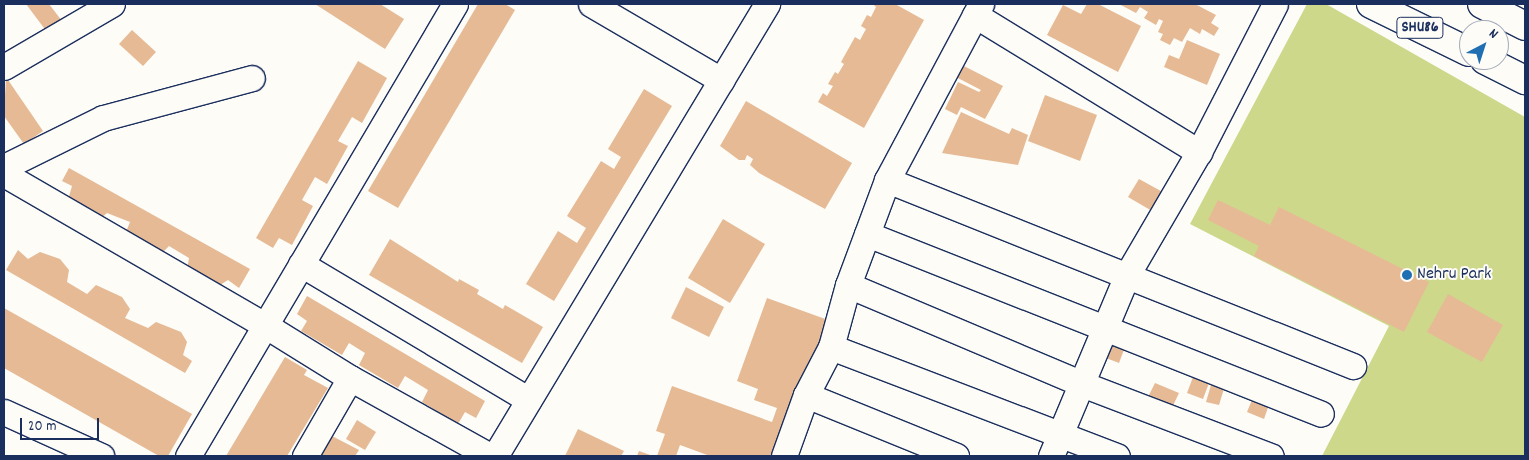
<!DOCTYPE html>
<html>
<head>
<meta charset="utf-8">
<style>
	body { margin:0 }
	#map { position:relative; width:1529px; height:460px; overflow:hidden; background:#fdfcf7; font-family:Dekko,sans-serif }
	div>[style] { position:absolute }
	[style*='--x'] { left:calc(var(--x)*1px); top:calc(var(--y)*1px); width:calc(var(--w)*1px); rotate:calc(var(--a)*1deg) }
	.green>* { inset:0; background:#cdd88b }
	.building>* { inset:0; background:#e5ba95 }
	.roads { filter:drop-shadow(1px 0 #1b2f5e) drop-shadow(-1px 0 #1b2f5e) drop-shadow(0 1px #1b2f5e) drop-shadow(0 -1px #1b2f5e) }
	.minor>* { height:25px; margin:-12.5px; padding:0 12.5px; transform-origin:12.5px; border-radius:12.5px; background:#fdfcf7 }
	.primary>* { height:28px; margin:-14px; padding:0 14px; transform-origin:14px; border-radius:14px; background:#fdfcf7 }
	.dots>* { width:14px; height:14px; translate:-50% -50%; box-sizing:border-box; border:2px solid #fdfcf7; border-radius:50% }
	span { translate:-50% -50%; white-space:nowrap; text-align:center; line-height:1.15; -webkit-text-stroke:4px #fdfcf7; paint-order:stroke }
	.shield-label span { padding:1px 4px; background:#fdfcf7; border:1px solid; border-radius:4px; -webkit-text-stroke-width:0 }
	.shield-label { font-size:16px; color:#1b2f5e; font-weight:700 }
	.poi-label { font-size:18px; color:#1b2f5e }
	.left { translate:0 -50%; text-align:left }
	.frame { position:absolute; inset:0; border:5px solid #1b2f5e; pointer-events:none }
	.north { position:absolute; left:1459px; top:20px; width:50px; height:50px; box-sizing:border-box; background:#fdfcf7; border:1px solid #a3aaba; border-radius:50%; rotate:40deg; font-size:14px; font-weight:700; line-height:20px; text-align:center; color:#1b2f5e }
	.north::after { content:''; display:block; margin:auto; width:18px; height:22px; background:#1f6fb2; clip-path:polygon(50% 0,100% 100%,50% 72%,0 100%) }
	.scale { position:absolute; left:20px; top:418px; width:79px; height:22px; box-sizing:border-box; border:2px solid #1b2f5e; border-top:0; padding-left:6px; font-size:15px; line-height:18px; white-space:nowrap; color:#1b2f5e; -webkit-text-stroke:4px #fdfcf7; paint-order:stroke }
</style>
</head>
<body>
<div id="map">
	<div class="green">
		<i style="clip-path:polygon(1307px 4px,1326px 4px,1525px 117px,1525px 456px,1322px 456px,1389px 326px,1190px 224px)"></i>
	</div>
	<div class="building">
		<i style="clip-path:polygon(26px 4px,49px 4px,62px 21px,47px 32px)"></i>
		<i style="clip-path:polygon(315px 4px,380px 4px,404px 19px,385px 49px)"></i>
		<i style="clip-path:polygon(478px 4px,505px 4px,515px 10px,398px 208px,368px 191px)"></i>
		<i style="clip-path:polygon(873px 4px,895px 4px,924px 20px,864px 128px,818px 102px,823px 93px,827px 96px,833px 86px,828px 84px,835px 72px,838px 74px,844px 64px,841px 62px,855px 37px,860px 40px,866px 29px,861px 26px,867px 15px,871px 17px,876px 7px)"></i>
		<i style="clip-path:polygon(1087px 4px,1098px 4px,1141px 26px,1118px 72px,1047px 35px,1063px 5px,1081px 14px)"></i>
		<i style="clip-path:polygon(1119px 4px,1195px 4px,1216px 15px,1211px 23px,1219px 28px,1214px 36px,1202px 29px,1200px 34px,1190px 28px,1182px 42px,1174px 38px,1170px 45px,1160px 40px,1163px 34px,1158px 32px,1163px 21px,1159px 19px,1156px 25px,1144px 18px,1148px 12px,1140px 7px,1136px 13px)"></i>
		<i style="clip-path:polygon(132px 30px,156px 52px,143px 66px,119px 44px)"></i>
		<i style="clip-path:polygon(1187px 40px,1220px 54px,1207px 85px,1164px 67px,1169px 55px,1179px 59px)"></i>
		<i style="clip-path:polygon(358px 61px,387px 78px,362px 123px,352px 117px,338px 141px,348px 146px,327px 184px,315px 177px,302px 200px,313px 206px,292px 245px,279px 238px,273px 248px,256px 238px)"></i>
		<i style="clip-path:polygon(960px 64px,1003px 86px,985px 119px,961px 107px,957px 115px,945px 109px,958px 82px,979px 92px,981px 90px,954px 76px)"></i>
		<i style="clip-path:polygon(6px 77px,43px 131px,24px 144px,4px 116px)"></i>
		<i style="clip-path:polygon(644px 89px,672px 106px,554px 301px,526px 284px,558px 231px,577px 243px,586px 228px,567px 216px,601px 161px,614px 169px,621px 157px,608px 149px)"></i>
		<i style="clip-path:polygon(1045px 95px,1097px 115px,1080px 161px,1028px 141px)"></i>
		<i style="clip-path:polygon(746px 101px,852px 163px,825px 209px,759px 173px,750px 165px,753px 159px,747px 155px,745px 160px,739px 160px,720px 146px)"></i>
		<i style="clip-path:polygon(961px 112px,1009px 134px,1012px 128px,1028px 135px,1018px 165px,942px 153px)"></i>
		<i style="clip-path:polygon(69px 168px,250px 269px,239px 288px,228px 280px,217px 287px,187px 270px,189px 258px,169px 246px,160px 255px,126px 232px,130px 222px,107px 213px,100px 219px,68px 200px,72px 186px,62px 181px)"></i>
		<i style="clip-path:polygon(1139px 179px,1170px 196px,1159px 215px,1128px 197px)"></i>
		<i style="clip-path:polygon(1218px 200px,1270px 225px,1279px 207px,1429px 282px,1404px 332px,1254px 256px,1259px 246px,1208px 220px)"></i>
		<i style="clip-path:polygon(723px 219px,765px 244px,730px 303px,688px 278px)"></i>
		<i style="clip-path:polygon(390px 239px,458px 282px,459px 279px,479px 290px,477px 294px,503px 309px,505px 305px,543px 327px,522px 363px,369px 275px)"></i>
		<i style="clip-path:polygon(18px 250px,28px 259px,40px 252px,60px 259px,69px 270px,67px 282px,87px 294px,96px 285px,122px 297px,130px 309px,125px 318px,148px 328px,156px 322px,181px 332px,187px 342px,183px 355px,192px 361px,185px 373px,6px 270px)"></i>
		<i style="clip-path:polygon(686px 287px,724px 307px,709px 337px,671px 318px)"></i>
		<i style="clip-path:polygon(1448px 294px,1503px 325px,1482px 362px,1427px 332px)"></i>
		<i style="clip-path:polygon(307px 296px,485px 401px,476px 418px,465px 412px,458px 424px,422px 402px,428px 390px,405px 376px,398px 388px,359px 365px,365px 353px,349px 343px,342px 355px,301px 331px,307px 321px,297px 314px)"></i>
		<i style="clip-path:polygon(767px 298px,828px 320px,779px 456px,710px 456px,680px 445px,676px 456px,657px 456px,665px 434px,656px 431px,672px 386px,772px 422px,777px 408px,754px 400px,758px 389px,737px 381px)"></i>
		<i style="clip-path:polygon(4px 308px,192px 414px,168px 456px,159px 456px,4px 368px)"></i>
		<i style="clip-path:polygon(1108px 340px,1125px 347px,1119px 363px,1101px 356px)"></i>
		<i style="clip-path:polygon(285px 357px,307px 370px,304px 375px,328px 388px,287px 456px,226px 456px)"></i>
		<i style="clip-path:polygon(1196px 369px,1212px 375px,1203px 399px,1187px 393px)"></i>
		<i style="clip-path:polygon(1213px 378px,1226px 382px,1219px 405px,1206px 402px)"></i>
		<i style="clip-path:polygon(1155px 383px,1179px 393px,1170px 412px,1146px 401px)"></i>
		<i style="clip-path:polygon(1255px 393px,1271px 399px,1264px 419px,1247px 412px)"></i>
		<i style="clip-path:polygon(357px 420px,376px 432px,365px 450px,346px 439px)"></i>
		<i style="clip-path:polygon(578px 429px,624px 451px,621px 456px,565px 456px)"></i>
		<i style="clip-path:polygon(332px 436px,359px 450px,355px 456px,321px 456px)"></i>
		<i style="clip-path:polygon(639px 451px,653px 456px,637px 456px)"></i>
	</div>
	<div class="roads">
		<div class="minor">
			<i style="--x:591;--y:4;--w:151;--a:30.3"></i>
			<i style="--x:975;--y:15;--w:263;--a:31.5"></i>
			<i style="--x:4;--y:67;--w:125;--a:-30.3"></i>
			<i style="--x:4;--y:167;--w:110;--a:-26.3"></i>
			<i style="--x:103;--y:118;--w:154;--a:-15"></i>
			<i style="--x:4;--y:174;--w:299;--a:30.1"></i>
			<i style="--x:263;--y:324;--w:102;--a:31.8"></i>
			<i style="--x:350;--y:378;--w:160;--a:29.1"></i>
			<i style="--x:887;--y:180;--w:502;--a:21.76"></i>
			<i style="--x:867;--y:234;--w:488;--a:21.6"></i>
			<i style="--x:301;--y:264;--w:265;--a:30.8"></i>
			<i style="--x:848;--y:285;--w:254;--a:22.9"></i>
			<i style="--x:1082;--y:384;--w:202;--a:20.9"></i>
			<i style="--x:831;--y:347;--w:306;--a:20.9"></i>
			<i style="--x:806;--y:395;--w:162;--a:22.1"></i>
			<i style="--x:4;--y:412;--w:107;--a:24.4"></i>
			<i style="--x:188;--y:456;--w:525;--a:-59.43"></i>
			<i style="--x:305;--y:456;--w:90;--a:-60"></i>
			<i style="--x:495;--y:456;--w:528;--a:-58.96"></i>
			<i style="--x:784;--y:456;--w:65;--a:-70.2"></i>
			<i style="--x:806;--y:395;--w:54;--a:-62.5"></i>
			<i style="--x:831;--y:347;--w:64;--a:-74.7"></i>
			<i style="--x:848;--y:285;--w:112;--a:-69.6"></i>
			<i style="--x:887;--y:180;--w:200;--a:-61.9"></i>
			<i style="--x:1051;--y:456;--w:196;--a:-67.2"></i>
			<i style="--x:1127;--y:275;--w:143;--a:-59.7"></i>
			<i style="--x:1199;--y:152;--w:166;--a:-62.8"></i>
		</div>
		<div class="primary">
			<i style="--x:1371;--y:4;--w:109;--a:26.1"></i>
			<i style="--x:1482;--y:4;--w:48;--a:27.1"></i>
			<i style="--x:1485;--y:60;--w:45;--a:26.6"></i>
		</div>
	</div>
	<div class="dots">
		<i style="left:1407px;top:275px;background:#1f6fb2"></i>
	</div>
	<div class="shield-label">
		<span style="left:1420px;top:28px">SHU86</span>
	</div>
	<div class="poi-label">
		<span class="left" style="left:1417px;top:275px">Nehru Park</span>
	</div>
	<div class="frame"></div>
	<div class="north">N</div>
	<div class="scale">20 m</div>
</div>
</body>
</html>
